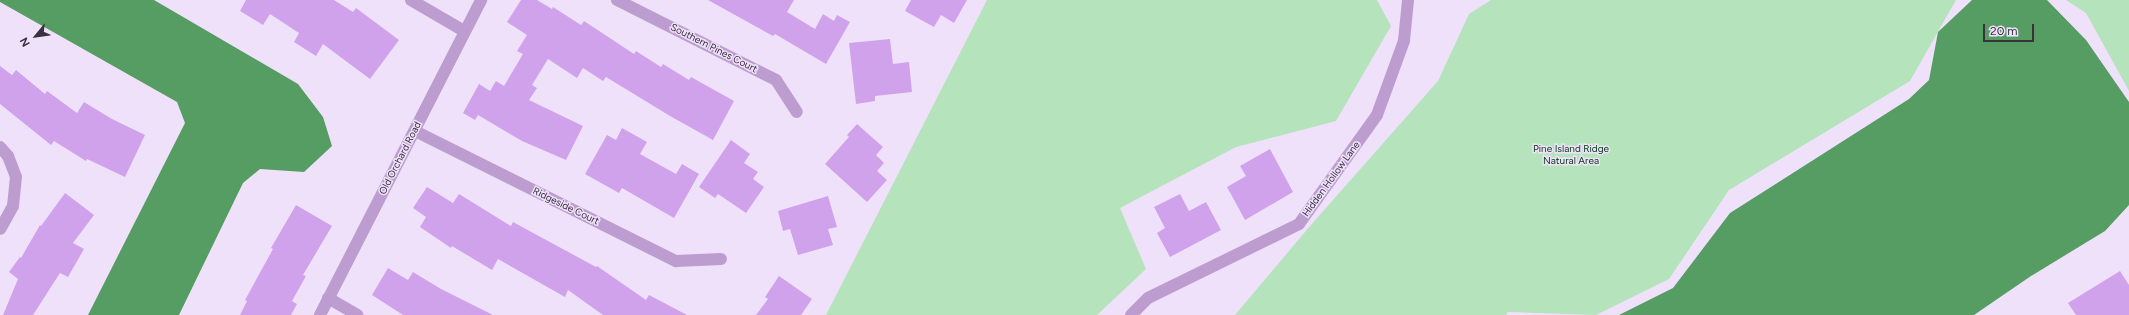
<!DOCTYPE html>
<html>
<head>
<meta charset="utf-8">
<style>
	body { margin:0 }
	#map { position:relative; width:2129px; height:315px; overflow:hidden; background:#f0e1fb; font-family:Figtree,sans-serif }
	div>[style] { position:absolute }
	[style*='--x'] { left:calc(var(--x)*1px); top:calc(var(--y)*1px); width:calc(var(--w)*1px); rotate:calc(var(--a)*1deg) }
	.green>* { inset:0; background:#b5e3bb }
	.water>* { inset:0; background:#559d62 }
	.building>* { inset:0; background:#d0a2ec }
	.minor>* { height:12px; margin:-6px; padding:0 6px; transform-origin:6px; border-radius:6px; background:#bd9dd0 }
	span { translate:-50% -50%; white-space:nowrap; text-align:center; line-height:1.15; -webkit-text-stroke:3px #f0e1fb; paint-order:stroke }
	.street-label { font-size:10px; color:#39313e }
	.park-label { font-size:10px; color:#003811 }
	.north { position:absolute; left:16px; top:16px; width:40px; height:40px; -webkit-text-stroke:3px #f0e1fb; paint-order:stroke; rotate:241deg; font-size:11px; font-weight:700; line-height:16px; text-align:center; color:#39313e }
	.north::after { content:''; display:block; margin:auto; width:14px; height:18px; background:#39313e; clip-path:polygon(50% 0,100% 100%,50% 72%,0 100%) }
	.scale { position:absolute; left:1983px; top:24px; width:51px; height:18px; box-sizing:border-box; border:2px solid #39313e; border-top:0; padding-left:5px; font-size:12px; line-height:14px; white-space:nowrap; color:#39313e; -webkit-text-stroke:3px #f0e1fb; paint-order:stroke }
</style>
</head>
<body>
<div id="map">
	<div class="green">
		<i style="clip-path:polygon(987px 0,1377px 0,1391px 26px,1336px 121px,1236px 147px,1120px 208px,1146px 269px,1097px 315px,826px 315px)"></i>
		<i style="clip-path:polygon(1491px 0,1956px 0,1910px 81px,1729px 190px,1669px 279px,1596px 315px,1508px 312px,1506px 315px,1235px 315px,1310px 226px,1438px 81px,1469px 14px)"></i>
		<i style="clip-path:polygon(2066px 0,2129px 0,2129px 91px,2086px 13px)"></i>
	</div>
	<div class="water">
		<i style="clip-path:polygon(0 0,154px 0,298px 84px,323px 117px,332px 146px,304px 172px,260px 169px,243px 183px,179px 315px,88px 315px,185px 123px,177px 102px,0 2px)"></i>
		<i style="clip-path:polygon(1972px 0,2047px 0,2086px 40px,2129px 102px,2129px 205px,2105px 231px,2031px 276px,1974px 315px,1619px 315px,1673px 288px,1730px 213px,1909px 99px,1929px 80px,1938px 32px)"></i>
	</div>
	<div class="building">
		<i style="clip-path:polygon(246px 0,334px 0,353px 12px,356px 8px,399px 40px,370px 79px,323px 44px,316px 56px,294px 42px,299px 33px,270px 14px,263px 25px,240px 11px)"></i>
		<i style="clip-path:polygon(521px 0,537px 0,552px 9px,553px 7px,581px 25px,584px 21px,634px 54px,636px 51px,661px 67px,663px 64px,689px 80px,691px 77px,734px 101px,713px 140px,670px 116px,606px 77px,603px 81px,583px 68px,577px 78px,548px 59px,532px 85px,537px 88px,529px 100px,583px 126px,566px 160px,522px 141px,478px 115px,475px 120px,463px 113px,479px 84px,490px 91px,496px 81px,504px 86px,523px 54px,517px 51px,527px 35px,507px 22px)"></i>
		<i style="clip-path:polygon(708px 0,794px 0,787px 12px,815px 29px,823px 14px,834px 21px,837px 15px,850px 22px,826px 64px,775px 34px,773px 36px)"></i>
		<i style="clip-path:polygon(911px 0,967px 0,954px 23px,941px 15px,934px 27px,905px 11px)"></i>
		<i style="clip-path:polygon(890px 39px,893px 64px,909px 62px,912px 92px,875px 96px,875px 101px,856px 104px,849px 43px)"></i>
		<i style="clip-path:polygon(0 66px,12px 75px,16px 70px,45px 94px,47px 91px,77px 113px,84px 102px,112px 119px,145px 135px,125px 177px,87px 159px,86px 161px,54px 141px,51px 145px,0 104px)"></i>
		<i style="clip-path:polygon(857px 124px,883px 147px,876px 155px,884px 163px,877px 171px,887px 180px,867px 202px,825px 164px,849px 137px,847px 135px)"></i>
		<i style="clip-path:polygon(622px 128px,647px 142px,640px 154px,676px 174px,682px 164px,699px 174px,674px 218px,622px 188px,619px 193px,585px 174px,607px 135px,616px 140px)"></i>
		<i style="clip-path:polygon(731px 140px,750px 154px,744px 163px,758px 172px,753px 179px,764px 187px,746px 213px,718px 194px,715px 198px,699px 187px)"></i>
		<i style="clip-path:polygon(1270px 149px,1293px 192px,1245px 220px,1227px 187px,1246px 176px,1240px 166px)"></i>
		<i style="clip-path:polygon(427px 187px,453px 203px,459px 194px,511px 226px,513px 222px,596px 267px,597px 266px,646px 300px,649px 295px,687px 315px,603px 315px,568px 290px,565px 297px,498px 259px,492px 270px,452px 246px,451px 248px,420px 227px,426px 217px,413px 208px)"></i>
		<i style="clip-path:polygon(65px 193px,94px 215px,73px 243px,84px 249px,68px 277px,60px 273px,33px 315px,3px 315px,18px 279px,9px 272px,20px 257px,21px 258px,40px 225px,41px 226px)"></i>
		<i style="clip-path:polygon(1180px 194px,1189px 211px,1206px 202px,1221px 230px,1170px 257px,1157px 233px,1165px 228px,1154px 207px)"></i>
		<i style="clip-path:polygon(828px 196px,837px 227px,828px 229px,833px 245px,798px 255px,790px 229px,783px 231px,778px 211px)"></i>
		<i style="clip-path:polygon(296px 205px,332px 226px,303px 275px,306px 276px,292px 301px,297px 304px,291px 315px,240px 315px,247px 301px,245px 300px,273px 249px,271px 248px)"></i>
		<i style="clip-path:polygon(388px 268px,408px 280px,413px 272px,441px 289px,493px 315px,403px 315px,372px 295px)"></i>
		<i style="clip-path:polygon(2120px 271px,2129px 285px,2129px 315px,2076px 315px,2068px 303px)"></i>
		<i style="clip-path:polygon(779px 276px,812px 299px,801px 315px,756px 315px,768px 299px,765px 297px)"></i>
	</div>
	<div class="minor">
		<i style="--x:411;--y:0;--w:61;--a:30.3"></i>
		<i style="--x:617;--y:0;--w:178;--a:26.7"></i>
		<i style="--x:776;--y:80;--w:38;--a:57"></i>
		<i style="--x:415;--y:131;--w:292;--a:26.5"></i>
		<i style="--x:676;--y:261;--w:45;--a:-2.5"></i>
		<i style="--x:0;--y:147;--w:12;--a:48"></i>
		<i style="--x:8;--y:156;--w:22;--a:69"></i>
		<i style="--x:16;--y:177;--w:29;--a:96"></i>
		<i style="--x:13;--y:206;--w:26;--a:119"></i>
		<i style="--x:328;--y:298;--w:34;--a:30"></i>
		<i style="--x:320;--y:315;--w:354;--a:-62.9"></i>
		<i style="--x:1131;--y:315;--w:24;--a:-45"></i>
		<i style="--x:1148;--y:298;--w:168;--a:-26.1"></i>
		<i style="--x:1299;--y:224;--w:134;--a:-54.4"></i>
		<i style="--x:1377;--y:115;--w:79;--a:-70"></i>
		<i style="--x:1404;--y:41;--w:41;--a:-84.4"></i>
	</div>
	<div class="street-label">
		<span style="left:714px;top:48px;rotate:27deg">Southern Pines Court</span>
		<span style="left:400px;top:158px;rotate:-63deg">Old Orchard Road</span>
		<span style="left:1331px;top:179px;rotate:-54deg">Hidden Hollow Lane</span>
		<span style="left:566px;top:206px;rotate:26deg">Ridgeside Court</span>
	</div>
	<div class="park-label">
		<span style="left:1571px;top:154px">Pine Island Ridge<br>Natural Area</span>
	</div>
	<div class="north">N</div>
	<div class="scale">20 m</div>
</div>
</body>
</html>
